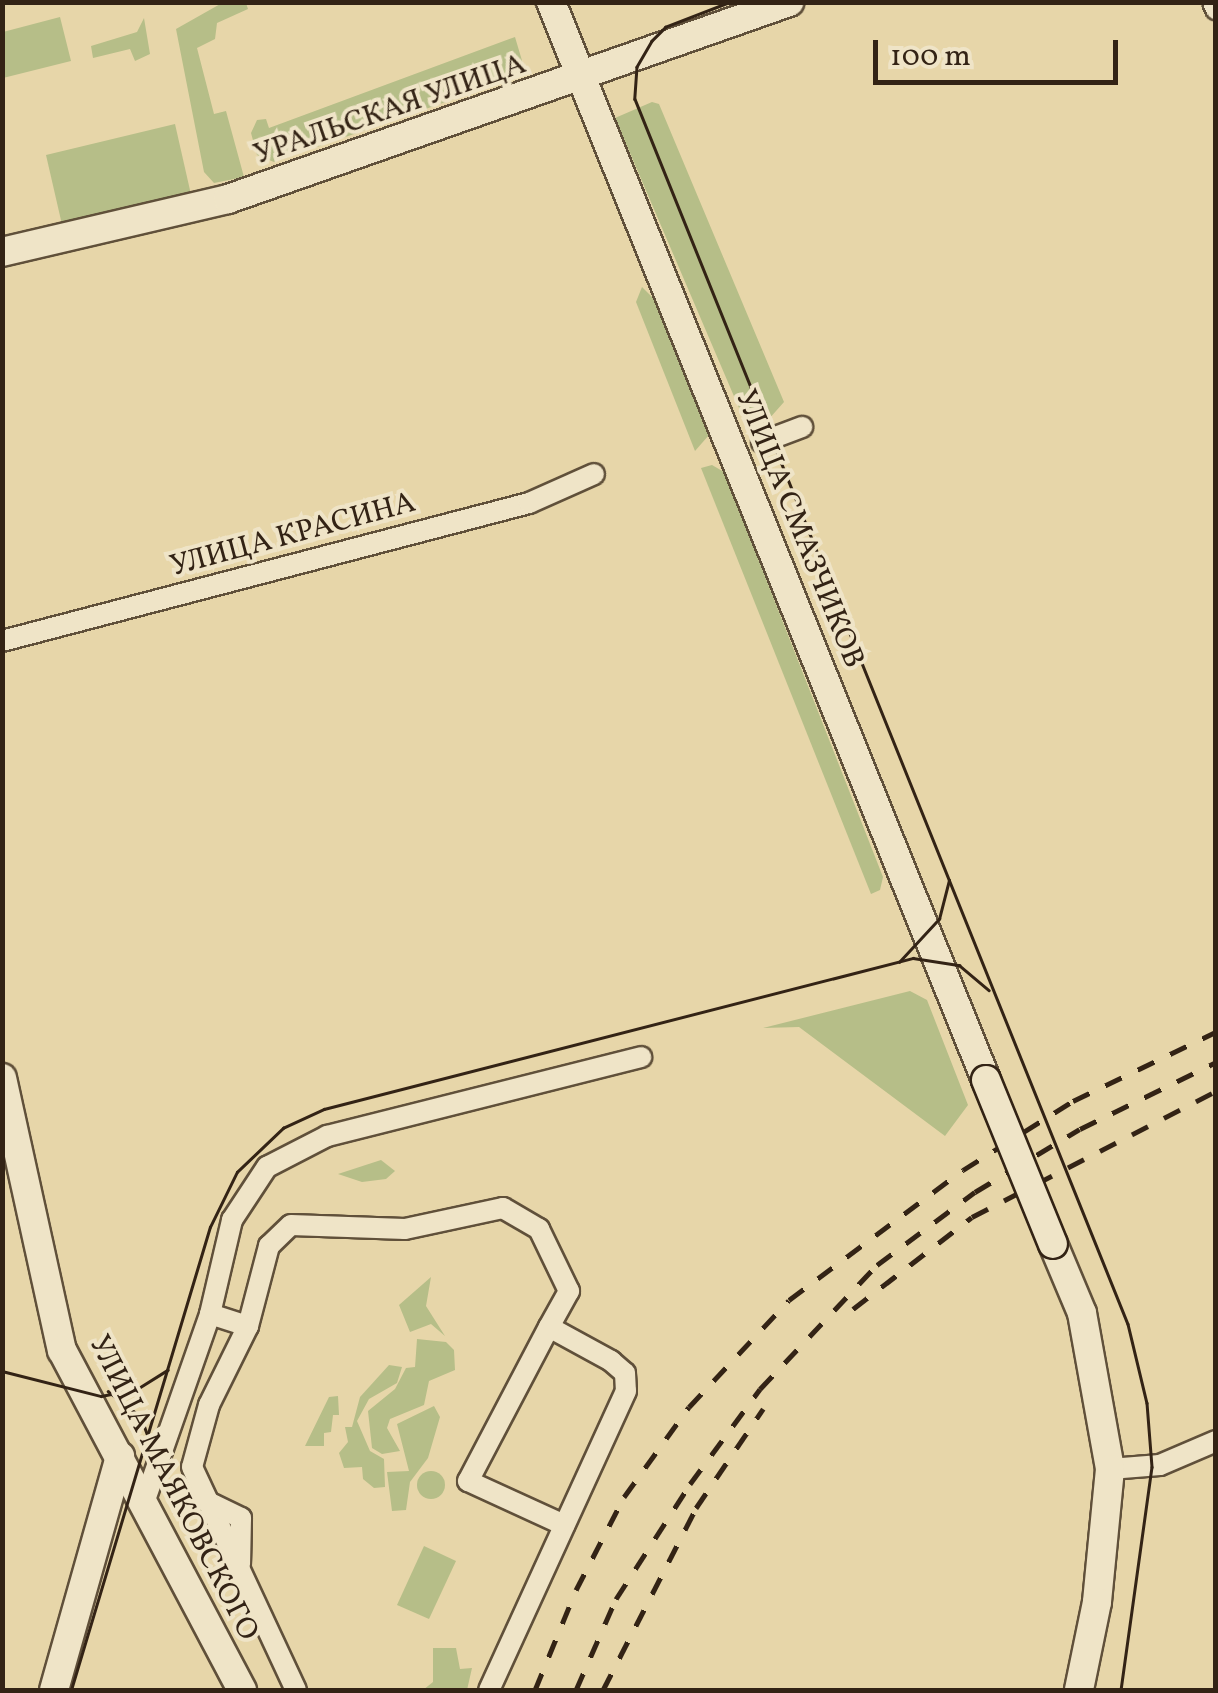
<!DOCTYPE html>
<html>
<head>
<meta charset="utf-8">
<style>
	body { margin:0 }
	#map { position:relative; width:1218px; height:1693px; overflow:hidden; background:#e7d6a9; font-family:Vollkorn,serif }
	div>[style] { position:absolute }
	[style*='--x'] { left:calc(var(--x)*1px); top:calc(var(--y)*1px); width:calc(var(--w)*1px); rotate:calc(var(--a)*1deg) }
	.green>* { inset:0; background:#b6be88 }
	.round { border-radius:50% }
	.roads { filter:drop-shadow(2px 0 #60503a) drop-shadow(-2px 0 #60503a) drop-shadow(0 2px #60503a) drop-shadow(0 -2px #60503a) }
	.street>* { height:20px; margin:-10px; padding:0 10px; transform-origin:10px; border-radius:10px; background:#efe4c7 }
	.secondary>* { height:28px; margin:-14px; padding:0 14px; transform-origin:14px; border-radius:14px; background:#efe4c7 }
	.tram>* { height:2.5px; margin:-1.25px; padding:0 1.25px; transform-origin:1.25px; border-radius:1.25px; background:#332315 }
	.rail>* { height:5px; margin-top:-2.5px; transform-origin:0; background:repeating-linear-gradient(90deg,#332315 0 18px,transparent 0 36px) }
	.bridges { filter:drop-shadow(2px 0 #332315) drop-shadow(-2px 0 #332315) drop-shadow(0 2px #332315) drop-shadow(0 -2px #332315) }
	.secondary-bridge>* { height:28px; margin:-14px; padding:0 14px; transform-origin:14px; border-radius:14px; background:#efe4c7 }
	span { translate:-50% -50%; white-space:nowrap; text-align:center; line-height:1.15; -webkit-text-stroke:8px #efe4c7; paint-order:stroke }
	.street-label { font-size:30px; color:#332315 }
	.frame { position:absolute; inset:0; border:5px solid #332315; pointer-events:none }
	.scale { position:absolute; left:873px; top:40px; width:245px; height:45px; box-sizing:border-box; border:5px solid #332315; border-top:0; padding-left:12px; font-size:30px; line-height:35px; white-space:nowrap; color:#332315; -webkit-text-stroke:8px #efe4c7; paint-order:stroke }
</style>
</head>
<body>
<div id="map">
	<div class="green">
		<i style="clip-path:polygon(222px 3px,246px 3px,248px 9px,217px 23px,215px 39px,197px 48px,214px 114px,226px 111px,244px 177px,214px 183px,204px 172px,176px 29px)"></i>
		<i style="clip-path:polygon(60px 17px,71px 61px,3px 78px,3px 32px)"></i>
		<i style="clip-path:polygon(144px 18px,150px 54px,135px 61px,130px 49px,93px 58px,91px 46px,137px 32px)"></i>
		<i style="clip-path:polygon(515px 37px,523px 64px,514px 78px,274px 162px,257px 155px,251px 133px,257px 120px,266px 119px,269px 128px)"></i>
		<i style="clip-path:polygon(652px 102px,659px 104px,784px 402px,768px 420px,763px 407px,742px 415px,615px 118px)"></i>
		<i style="clip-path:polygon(175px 124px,192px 199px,63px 229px,46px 155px)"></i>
		<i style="clip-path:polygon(642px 287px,655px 300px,709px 435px,695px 451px,636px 302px)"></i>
		<i style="clip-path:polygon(712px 465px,724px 472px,883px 877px,880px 890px,871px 894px,701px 468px)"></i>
		<i style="clip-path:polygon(910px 991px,927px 1000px,968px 1105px,945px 1136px,799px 1027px,763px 1028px)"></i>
		<i style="clip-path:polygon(381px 1160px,395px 1171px,386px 1179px,362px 1182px,338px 1174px)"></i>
		<i style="clip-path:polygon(431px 1277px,426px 1306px,445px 1336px,431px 1324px,410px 1332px,399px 1305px)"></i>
		<i style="clip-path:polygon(417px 1339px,446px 1342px,454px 1350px,455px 1370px,429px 1381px,424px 1405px,390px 1419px,387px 1428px,400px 1451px,382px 1454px,372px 1448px,368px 1411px,395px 1389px,406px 1368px,415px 1367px)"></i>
		<i style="clip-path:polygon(389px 1365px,402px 1367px,397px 1383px,369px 1399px,357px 1421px,370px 1451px,384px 1459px,385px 1487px,374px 1488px,363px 1479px,362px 1467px,344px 1468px,339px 1453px,348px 1442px,345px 1427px,352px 1427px,360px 1397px)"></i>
		<i style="clip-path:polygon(338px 1396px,339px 1415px,333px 1415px,331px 1432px,324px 1433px,324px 1446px,305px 1446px,329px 1397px)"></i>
		<i style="clip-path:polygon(434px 1406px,440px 1417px,428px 1458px,410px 1482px,406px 1510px,392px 1511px,387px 1472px,409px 1471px,397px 1424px)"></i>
		<i class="round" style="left:417px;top:1471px;width:28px;height:28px"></i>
		<i style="clip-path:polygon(424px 1546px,456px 1561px,429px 1619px,397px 1605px)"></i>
		<i style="clip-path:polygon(433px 1648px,456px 1648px,460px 1669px,472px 1668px,467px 1690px,423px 1690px,433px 1682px)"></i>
	</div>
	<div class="roads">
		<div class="street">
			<i style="--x:1213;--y:2;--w:8;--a:67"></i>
			<i style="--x:762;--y:442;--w:43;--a:-20.6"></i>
			<i style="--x:2;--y:641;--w:545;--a:-14.67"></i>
			<i style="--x:529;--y:503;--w:71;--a:-24"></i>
			<i style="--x:210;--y:1314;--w:40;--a:18"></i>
			<i style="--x:248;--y:1326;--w:83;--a:-75.3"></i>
			<i style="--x:269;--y:1246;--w:30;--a:-44"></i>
			<i style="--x:291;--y:1225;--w:114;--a:2"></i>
			<i style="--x:405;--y:1229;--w:100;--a:-12.1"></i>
			<i style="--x:503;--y:1208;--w:42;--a:30.3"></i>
			<i style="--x:539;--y:1229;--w:69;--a:64.2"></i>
			<i style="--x:569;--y:1291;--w:41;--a:119.1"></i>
			<i style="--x:549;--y:1327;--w:71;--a:28.7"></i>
			<i style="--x:611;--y:1361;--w:18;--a:41"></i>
			<i style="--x:625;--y:1373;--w:18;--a:87"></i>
			<i style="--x:626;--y:1391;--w:329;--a:114.6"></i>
			<i style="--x:248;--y:1326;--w:88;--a:116.3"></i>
			<i style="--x:209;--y:1405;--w:64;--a:105.3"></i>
			<i style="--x:192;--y:1467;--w:246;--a:65"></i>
			<i style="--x:549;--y:1327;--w:174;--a:117.7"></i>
			<i style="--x:468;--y:1481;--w:106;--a:24.6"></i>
			<i style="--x:1110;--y:1469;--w:50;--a:-4.6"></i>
			<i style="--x:1160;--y:1465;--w:61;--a:-23.2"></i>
			<i style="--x:145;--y:1500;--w:197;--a:-70.7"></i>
			<i style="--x:210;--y:1314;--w:97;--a:-76.8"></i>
			<i style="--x:232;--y:1220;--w:64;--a:-56.6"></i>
			<i style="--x:267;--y:1167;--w:68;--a:-27.3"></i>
			<i style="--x:327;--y:1136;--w:324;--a:-14.1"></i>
			<i style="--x:206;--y:1501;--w:39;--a:26"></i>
			<i style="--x:241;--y:1518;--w:46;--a:91.2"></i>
		</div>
		<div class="secondary">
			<i style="--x:551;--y:2;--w:1162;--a:68.02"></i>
			<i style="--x:2;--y:252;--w:232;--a:-13.2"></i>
			<i style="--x:228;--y:199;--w:595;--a:-19.35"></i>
			<i style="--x:2;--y:1078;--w:279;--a:77.6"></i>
			<i style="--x:62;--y:1350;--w:385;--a:62.1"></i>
			<i style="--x:1053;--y:1244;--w:75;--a:67.2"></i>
			<i style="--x:1082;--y:1313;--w:158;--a:79.8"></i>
			<i style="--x:1110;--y:1469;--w:134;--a:95.6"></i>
			<i style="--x:1097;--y:1602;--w:90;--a:101.6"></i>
			<i style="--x:54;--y:1690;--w:243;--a:-74.2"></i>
		</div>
	</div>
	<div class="tram">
		<i style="--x:731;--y:2;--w:70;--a:159"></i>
		<i style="--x:666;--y:27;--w:20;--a:135"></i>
		<i style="--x:652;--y:41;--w:30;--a:120"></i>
		<i style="--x:637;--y:67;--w:32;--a:94"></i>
		<i style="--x:635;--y:99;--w:1320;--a:68.08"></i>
		<i style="--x:1128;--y:1324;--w:81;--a:76.5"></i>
		<i style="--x:1147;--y:1403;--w:64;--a:85.5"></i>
		<i style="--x:1152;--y:1467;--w:225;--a:97.9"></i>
		<i style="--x:899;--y:962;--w:59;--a:-47.1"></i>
		<i style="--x:939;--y:919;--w:40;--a:-75.6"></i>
		<i style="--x:2;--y:1371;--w:102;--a:14.2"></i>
		<i style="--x:101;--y:1396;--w:37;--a:-11"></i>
		<i style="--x:137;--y:1389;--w:36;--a:-32"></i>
		<i style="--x:108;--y:1391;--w:42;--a:38.2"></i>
		<i style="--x:141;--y:1417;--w:27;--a:70"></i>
		<i style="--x:71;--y:1690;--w:483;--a:-73.3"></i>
		<i style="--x:210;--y:1227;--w:61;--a:-63.9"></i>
		<i style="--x:237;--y:1172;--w:64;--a:-43.7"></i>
		<i style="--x:283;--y:1128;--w:45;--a:-24.9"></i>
		<i style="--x:324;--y:1109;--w:608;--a:-14.38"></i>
		<i style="--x:913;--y:958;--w:47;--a:8.7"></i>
		<i style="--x:959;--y:965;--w:39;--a:40"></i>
	</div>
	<div class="rail">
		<i style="--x:853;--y:1309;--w:150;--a:-37.7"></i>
		<i style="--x:972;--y:1217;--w:275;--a:-27.3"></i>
		<i style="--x:535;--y:1690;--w:108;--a:-67.7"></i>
		<i style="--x:576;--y:1590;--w:105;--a:-62.7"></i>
		<i style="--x:624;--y:1497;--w:111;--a:-54.2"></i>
		<i style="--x:689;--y:1407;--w:146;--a:-46.9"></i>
		<i style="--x:789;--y:1300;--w:217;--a:-36.8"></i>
		<i style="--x:963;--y:1170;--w:130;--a:-32.1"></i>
		<i style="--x:1073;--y:1101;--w:159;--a:-25.8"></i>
		<i style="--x:576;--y:1690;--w:99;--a:-66.3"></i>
		<i style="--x:616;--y:1599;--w:137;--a:-57.2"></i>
		<i style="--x:690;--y:1484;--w:118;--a:-53.6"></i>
		<i style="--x:760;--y:1389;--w:170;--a:-46.7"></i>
		<i style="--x:877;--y:1265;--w:122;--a:-36.7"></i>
		<i style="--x:975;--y:1192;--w:122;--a:-31"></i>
		<i style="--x:1080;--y:1129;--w:152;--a:-26.2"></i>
		<i style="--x:603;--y:1690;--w:204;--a:-62.9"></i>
		<i style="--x:696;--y:1508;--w:120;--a:-55.9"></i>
	</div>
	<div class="bridges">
		<div class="secondary-bridge">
			<i style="--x:986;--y:1080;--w:177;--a:67.8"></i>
		</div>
	</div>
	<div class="street-label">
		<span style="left:390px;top:110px;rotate:-19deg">УРАЛЬСКАЯ УЛИЦА</span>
		<span style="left:799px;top:529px;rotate:68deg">УЛИЦА СМАЗЧИКОВ</span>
		<span style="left:293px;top:535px;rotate:-15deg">УЛИЦА КРАСИНА</span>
		<span style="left:173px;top:1488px;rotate:63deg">УЛИЦА МАЯКОВСКОГО</span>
	</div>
	<div class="frame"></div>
	<div class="scale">100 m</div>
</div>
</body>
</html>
